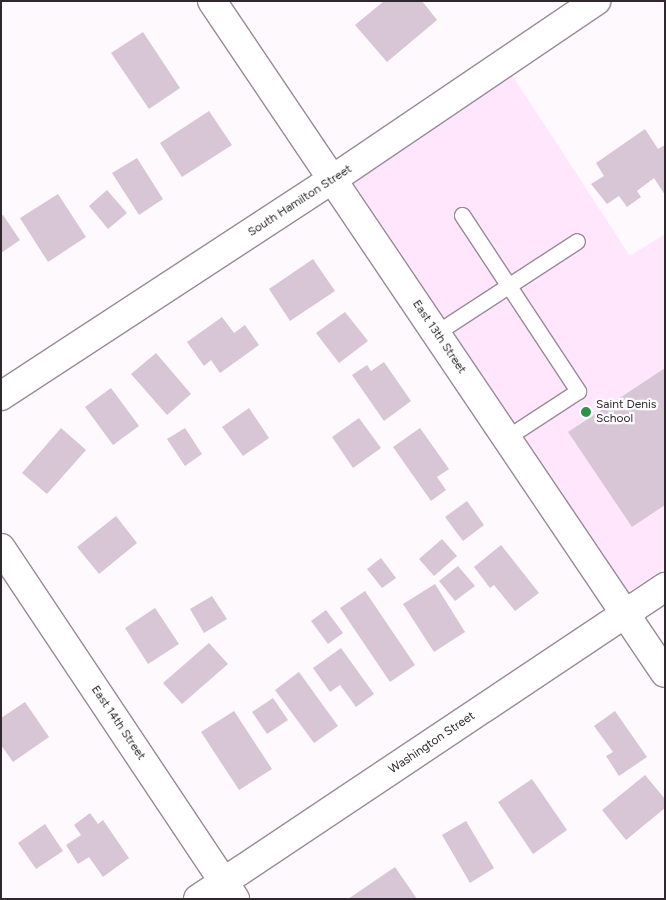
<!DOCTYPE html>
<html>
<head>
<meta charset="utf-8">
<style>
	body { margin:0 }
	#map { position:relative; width:666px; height:900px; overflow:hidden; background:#fdf9fc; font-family:Figtree,sans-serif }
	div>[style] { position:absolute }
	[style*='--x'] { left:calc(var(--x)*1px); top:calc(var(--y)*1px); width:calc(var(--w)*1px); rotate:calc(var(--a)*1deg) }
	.built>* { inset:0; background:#ffe6fc }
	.building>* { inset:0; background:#d8c6d6 }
	.roads { filter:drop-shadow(1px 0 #9a8a99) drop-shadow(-1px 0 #9a8a99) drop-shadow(0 1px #9a8a99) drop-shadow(0 -1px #9a8a99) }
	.service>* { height:15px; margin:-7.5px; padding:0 7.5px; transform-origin:7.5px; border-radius:7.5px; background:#fff }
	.minor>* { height:28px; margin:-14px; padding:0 14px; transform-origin:14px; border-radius:14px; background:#fff }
	.dots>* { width:14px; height:14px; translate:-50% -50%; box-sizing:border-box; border:2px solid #fff; border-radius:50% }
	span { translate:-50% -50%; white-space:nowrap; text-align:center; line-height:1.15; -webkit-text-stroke:4.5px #fff; paint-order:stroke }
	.street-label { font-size:12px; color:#2f292f }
	.poi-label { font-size:12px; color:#2f292f }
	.left { translate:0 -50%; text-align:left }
	.frame { position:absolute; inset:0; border:2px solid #2f292f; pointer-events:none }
</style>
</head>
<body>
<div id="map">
	<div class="built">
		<i style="clip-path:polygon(510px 72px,630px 256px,665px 234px,665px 568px,627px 593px,350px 177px)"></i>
	</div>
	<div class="building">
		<i style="clip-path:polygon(384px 1px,422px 1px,437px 20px,387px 62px,355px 25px)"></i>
		<i style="clip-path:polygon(143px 32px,180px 88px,149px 109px,111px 53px)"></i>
		<i style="clip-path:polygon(209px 111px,232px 145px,182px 177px,160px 143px)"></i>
		<i style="clip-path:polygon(645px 129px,658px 149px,665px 145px,665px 195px,654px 178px,637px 191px,641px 197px,627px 207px,619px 196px,607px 204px,591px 184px,604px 176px,596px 163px)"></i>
		<i style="clip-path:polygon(137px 158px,163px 199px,139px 215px,112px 173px)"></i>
		<i style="clip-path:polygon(107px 190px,127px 213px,108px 229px,89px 206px)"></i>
		<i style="clip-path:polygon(58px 194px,86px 237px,48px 262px,20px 218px)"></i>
		<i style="clip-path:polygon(3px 215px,20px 240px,1px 253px,1px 216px)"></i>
		<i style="clip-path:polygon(313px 259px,335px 291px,290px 321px,269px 289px)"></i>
		<i style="clip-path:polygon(345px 312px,368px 341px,339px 363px,316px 333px)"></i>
		<i style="clip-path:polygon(222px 317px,234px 333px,245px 325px,259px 345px,220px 373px,211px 360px,204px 366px,187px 342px)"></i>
		<i style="clip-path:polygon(156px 353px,191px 394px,167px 415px,131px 374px)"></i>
		<i style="clip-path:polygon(384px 362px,411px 401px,384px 421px,352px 375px,367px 365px,371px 371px)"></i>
		<i style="clip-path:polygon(665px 368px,665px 505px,632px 527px,568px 432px)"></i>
		<i style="clip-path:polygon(111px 388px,139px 426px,113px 445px,85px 407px)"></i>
		<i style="clip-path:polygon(249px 408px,269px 438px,243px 456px,222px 427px)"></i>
		<i style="clip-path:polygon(359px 418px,381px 448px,353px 468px,332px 437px)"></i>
		<i style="clip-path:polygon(61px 428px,86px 450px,47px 494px,22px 473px)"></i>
		<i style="clip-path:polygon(185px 428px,202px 454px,185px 466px,167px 439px)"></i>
		<i style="clip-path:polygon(420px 428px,449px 469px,437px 477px,446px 490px,431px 501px,393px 447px)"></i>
		<i style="clip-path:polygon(467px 501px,484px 525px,463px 541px,445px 517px)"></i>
		<i style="clip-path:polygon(116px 516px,137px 543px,99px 574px,77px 547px)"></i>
		<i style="clip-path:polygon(442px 539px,457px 556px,434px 576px,419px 559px)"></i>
		<i style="clip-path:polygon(501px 545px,539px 593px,515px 611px,494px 585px,490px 588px,474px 567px)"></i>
		<i style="clip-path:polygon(381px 558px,396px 578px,382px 588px,367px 569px)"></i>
		<i style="clip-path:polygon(458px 566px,475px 586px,455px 601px,439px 581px)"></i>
		<i style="clip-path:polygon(435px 584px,465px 632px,434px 652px,403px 604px)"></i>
		<i style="clip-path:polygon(365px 591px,415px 665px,390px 682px,340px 608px)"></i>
		<i style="clip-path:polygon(212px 596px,227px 619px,204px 633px,190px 609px)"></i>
		<i style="clip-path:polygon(155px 608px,179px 644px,148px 664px,125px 628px)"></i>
		<i style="clip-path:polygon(326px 610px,343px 633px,328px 644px,311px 621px)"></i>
		<i style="clip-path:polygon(209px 643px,228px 664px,182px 704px,163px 683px)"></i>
		<i style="clip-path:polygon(341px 648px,374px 694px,356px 707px,340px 685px,330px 692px,313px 668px)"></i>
		<i style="clip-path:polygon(299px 672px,338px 726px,314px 743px,275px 690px)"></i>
		<i style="clip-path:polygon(273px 698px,288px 720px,267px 734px,252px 712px)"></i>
		<i style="clip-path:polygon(25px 702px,49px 737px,13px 762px,1px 745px,1px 718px)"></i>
		<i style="clip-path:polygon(234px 711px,272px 769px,239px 790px,201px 732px)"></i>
		<i style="clip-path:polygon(615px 711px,647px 757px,619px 776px,606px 756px,613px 752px,594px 726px)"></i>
		<i style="clip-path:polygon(645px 775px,665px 799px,665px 808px,626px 840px,602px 810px)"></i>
		<i style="clip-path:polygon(532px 779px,567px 830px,533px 854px,498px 802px)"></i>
		<i style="clip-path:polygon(90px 813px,98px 824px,103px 820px,129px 858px,103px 877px,89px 857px,78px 864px,66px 845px,81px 835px,74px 825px)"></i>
		<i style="clip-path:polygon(466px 821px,494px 868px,470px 883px,442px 835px)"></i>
		<i style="clip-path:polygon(45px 824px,63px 851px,36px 869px,18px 843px)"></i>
		<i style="clip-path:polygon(395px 867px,417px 899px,348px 899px)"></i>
	</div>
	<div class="roads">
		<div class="service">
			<i style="--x:462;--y:215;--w:211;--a:56.6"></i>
			<i style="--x:578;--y:391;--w:86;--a:146.9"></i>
			<i style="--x:436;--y:333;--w:168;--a:-33.1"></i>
		</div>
		<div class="minor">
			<i style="--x:212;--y:1;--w:810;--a:56.02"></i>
			<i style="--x:1;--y:396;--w:397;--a:-33.2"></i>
			<i style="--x:333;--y:179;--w:318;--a:-34.1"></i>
			<i style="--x:1;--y:548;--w:422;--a:56.3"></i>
			<i style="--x:198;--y:899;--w:562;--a:-33.75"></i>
		</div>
	</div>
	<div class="dots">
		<i style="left:586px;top:412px;background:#2e944a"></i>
	</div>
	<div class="street-label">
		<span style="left:300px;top:201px;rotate:-33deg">South Hamilton Street</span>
		<span style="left:439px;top:337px;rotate:56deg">East 13th Street</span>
		<span style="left:118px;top:723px;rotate:56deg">East 14th Street</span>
		<span style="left:432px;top:743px;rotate:-34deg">Washington Street</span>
	</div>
	<div class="poi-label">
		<span class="left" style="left:596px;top:412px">Saint Denis<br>School</span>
	</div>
	<div class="frame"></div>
</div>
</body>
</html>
